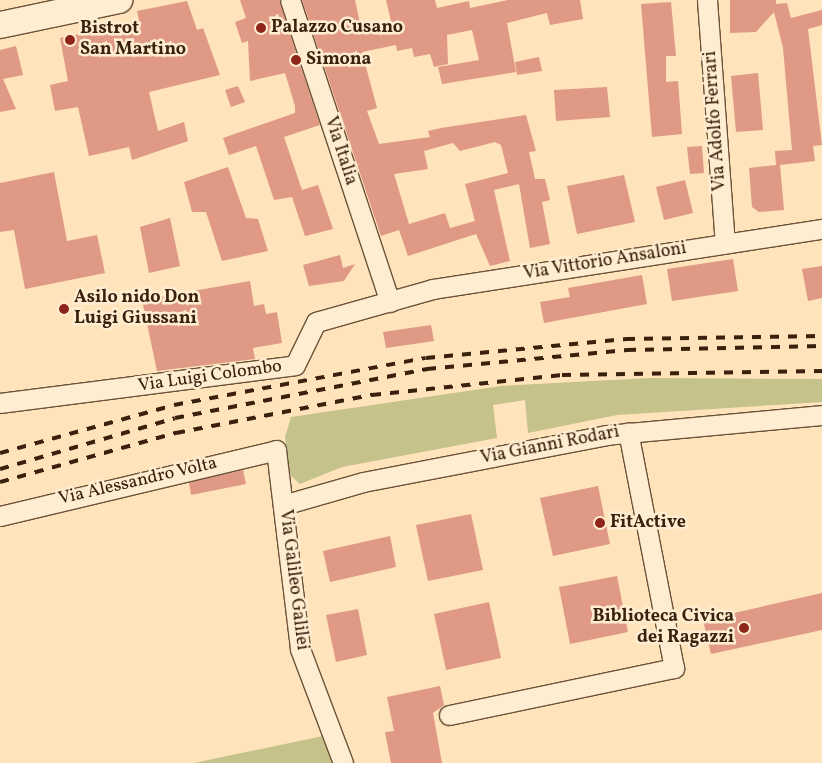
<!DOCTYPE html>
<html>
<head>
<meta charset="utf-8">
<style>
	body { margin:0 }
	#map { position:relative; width:822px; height:763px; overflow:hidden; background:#ffe3ba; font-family:Vollkorn,serif }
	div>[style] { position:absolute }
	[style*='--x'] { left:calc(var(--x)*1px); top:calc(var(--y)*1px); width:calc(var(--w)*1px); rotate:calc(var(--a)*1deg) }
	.green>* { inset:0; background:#c5c28c }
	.building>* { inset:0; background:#df9984 }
	.roads { filter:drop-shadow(1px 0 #6a5238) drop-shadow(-1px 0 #6a5238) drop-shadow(0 1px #6a5238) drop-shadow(0 -1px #6a5238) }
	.street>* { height:19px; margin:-9.5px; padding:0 9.5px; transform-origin:9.5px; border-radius:9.5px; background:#ffedd2 }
	.secondary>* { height:26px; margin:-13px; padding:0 13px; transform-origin:13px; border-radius:13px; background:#ffedd2 }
	.rail>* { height:4px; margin-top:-2px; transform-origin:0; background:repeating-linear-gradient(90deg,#39210d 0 9px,transparent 0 18px) }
	.dots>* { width:14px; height:14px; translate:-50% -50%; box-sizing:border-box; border:2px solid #ffedd2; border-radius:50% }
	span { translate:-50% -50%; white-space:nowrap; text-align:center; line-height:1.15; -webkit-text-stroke:5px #ffedd2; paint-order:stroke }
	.poi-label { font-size:18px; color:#39210d; font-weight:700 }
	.left { translate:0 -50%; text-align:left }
	.right { translate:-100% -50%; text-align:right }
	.street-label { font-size:18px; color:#39210d }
</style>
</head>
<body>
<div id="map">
	<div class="green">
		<i style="clip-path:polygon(649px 378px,822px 379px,822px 402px,617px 415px,528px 433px,525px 400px,493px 405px,497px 438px,342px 467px,300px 484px,290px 475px,285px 437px,291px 417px,501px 386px)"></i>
		<i style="clip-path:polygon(323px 736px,332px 763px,194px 763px,227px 756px)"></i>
	</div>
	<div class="building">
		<i style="clip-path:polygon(240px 0,279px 0,320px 125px,284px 137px,302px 190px,318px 185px,333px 229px,305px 236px,292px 197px,274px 200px,256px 146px,229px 155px,223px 138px,295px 113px,295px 106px,285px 73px,250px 81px,248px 41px,242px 43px,235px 22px,246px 18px)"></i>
		<i style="clip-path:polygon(evenodd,302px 0,355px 0,361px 28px,391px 21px,386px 0,435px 0,437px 8px,469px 1px,470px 8px,508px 0,580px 0,583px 19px,550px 25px,547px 13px,507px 23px,516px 72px,442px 84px,438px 67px,479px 60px,472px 30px,447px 35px,448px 64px,434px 67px,430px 54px,414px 57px,412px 48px,397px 51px,396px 45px,362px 52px,377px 108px,367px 111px,379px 144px,430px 137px,428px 131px,441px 128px,526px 115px,536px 151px,529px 152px,535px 179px,545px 179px,550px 200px,542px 202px,550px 244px,530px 248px,519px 184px,494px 190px,510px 261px,490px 266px,476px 234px,408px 256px,399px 230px,381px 236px,302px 0,495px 142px,501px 145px,508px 173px,465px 184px,475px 221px,450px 228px,445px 213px,409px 224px,394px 174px,428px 169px,424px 151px,453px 143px,460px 151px,495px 142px)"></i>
		<i style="clip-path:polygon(730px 0,776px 0,776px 4px,787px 3px,791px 18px,822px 10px,822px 25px,808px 29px,822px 145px,813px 146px,815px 161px,780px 165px,784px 210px,759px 212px,752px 207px,749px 168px,776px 165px,775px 151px,792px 150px,783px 48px,774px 12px,756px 32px,730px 33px)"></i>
		<i style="clip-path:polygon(187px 1px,197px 30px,203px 28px,220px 75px,149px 92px,158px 131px,184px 122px,188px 141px,132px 160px,129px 147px,89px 156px,78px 107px,55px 111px,50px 85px,68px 81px,60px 38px,124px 25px,139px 20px,137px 11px)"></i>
		<i style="clip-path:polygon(671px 2px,676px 56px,666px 56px,666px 82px,678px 81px,682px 134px,652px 137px,641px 4px)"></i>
		<i style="clip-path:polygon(16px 46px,23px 75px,3px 79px,16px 109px,0 112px,0 50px)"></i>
		<i style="clip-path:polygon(539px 57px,542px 71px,517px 75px,515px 62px)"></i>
		<i style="clip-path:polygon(758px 73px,763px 130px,736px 132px,731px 76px)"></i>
		<i style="clip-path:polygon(238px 86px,245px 102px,231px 107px,225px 90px)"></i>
		<i style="clip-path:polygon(607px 87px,610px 117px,556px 121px,554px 90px)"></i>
		<i style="clip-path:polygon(702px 146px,704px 173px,690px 174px,687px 147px)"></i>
		<i style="clip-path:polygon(228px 167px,246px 218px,258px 219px,268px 251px,222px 261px,206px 212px,192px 212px,184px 182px)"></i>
		<i style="clip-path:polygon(54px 172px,67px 241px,97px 235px,105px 273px,25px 289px,14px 230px,0 232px,0 183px)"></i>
		<i style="clip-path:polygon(624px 175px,635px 222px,577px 234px,567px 186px)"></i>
		<i style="clip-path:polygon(685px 180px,693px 213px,664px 220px,656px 187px)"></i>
		<i style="clip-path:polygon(170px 218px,180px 266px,149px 273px,140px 227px)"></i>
		<i style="clip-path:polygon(340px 255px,343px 268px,355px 264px,344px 281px,309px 286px,303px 265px)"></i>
		<i style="clip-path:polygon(733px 259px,738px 291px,672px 301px,667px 269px)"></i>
		<i style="clip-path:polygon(822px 266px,822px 298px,808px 301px,802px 269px)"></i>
		<i style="clip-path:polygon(642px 275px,647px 304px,544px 323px,540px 302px,570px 297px,568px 288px)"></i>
		<i style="clip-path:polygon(250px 281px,254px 306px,264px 304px,266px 314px,277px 312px,282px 343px,253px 348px,255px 359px,157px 371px,142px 300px)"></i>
		<i style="clip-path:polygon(431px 325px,434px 341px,386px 348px,383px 332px)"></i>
		<i style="clip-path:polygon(243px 470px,246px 484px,191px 495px,189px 482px)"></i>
		<i style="clip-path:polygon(598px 486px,610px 544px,553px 556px,540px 498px)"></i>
		<i style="clip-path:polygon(471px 514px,483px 570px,428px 581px,416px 525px)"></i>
		<i style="clip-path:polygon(390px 536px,396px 567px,330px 582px,323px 551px)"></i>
		<i style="clip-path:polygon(617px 576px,628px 632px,570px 644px,559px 587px)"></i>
		<i style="clip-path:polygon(822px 593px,822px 630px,711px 654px,703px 620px)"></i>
		<i style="clip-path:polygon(489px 602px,501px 658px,446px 670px,434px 614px)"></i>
		<i style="clip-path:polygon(358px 609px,367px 655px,336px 662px,326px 615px)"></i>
		<i style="clip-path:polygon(440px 686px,444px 705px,433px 713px,442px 763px,391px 763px,385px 732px,394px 731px,387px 697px)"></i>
	</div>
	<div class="roads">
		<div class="street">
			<i style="--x:290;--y:0;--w:318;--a:71.7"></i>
			<i style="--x:707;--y:0;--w:244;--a:85.8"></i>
			<i style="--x:0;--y:403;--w:297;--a:-7.3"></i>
			<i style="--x:295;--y:365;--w:48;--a:-64"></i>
			<i style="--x:316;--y:322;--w:122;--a:-15.8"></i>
			<i style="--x:433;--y:289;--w:394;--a:-8.8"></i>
			<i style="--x:283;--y:505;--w:83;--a:-16"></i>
			<i style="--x:363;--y:482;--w:248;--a:-10.9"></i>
			<i style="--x:606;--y:435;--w:217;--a:-5.3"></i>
			<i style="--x:0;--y:516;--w:284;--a:-13.4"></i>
			<i style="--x:276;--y:450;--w:200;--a:83.1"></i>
			<i style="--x:300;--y:649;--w:122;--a:69.3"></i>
			<i style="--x:449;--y:715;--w:230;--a:-11.8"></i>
			<i style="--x:674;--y:668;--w:240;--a:-101"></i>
		</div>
		<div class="secondary">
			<i style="--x:0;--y:25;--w:122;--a:-11.9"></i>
		</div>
	</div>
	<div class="rail">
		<i style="--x:0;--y:453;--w:180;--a:-15.4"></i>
		<i style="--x:174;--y:405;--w:256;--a:-10.6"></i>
		<i style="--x:426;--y:358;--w:201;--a:-5.4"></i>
		<i style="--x:626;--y:339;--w:196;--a:-0.9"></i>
		<i style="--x:0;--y:469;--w:182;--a:-16.2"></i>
		<i style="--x:175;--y:418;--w:257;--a:-11"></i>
		<i style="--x:427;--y:369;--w:201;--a:-5.4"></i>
		<i style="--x:627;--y:350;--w:195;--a:-1.2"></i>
		<i style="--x:0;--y:482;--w:183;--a:-15.6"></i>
		<i style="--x:176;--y:433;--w:200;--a:-11"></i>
		<i style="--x:372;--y:395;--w:191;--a:-6"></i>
		<i style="--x:562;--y:375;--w:260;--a:-0.9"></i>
	</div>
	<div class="dots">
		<i style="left:261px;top:28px;background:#8f2418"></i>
		<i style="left:70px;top:40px;background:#8f2418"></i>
		<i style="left:296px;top:60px;background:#8f2418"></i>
		<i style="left:64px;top:309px;background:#8f2418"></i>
		<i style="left:600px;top:523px;background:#8f2418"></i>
		<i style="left:744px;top:628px;background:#8f2418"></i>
	</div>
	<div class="poi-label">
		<span class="left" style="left:271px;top:28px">Palazzo Cusano</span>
		<span class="left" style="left:80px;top:40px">Bistrot<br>San Martino</span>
		<span class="left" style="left:306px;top:60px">Simona</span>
		<span class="left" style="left:74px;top:309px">Asilo nido Don<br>Luigi Giussani</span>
		<span class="left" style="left:610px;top:523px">FitActive</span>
		<span class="right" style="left:734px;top:628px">Biblioteca Civica<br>dei Ragazzi</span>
	</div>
	<div class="street-label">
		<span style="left:716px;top:121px;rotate:-94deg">Via Adolfo Ferrari</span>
		<span style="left:340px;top:151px;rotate:72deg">Via Italia</span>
		<span style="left:605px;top:262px;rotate:-9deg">Via Vittorio Ansaloni</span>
		<span style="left:210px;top:377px;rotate:-8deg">Via Luigi Colombo</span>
		<span style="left:550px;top:446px;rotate:-11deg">Via Gianni Rodari</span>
		<span style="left:138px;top:482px;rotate:-13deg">Via Alessandro Volta</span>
		<span style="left:293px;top:580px;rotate:83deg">Via Galileo Galilei</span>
	</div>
</div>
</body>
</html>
